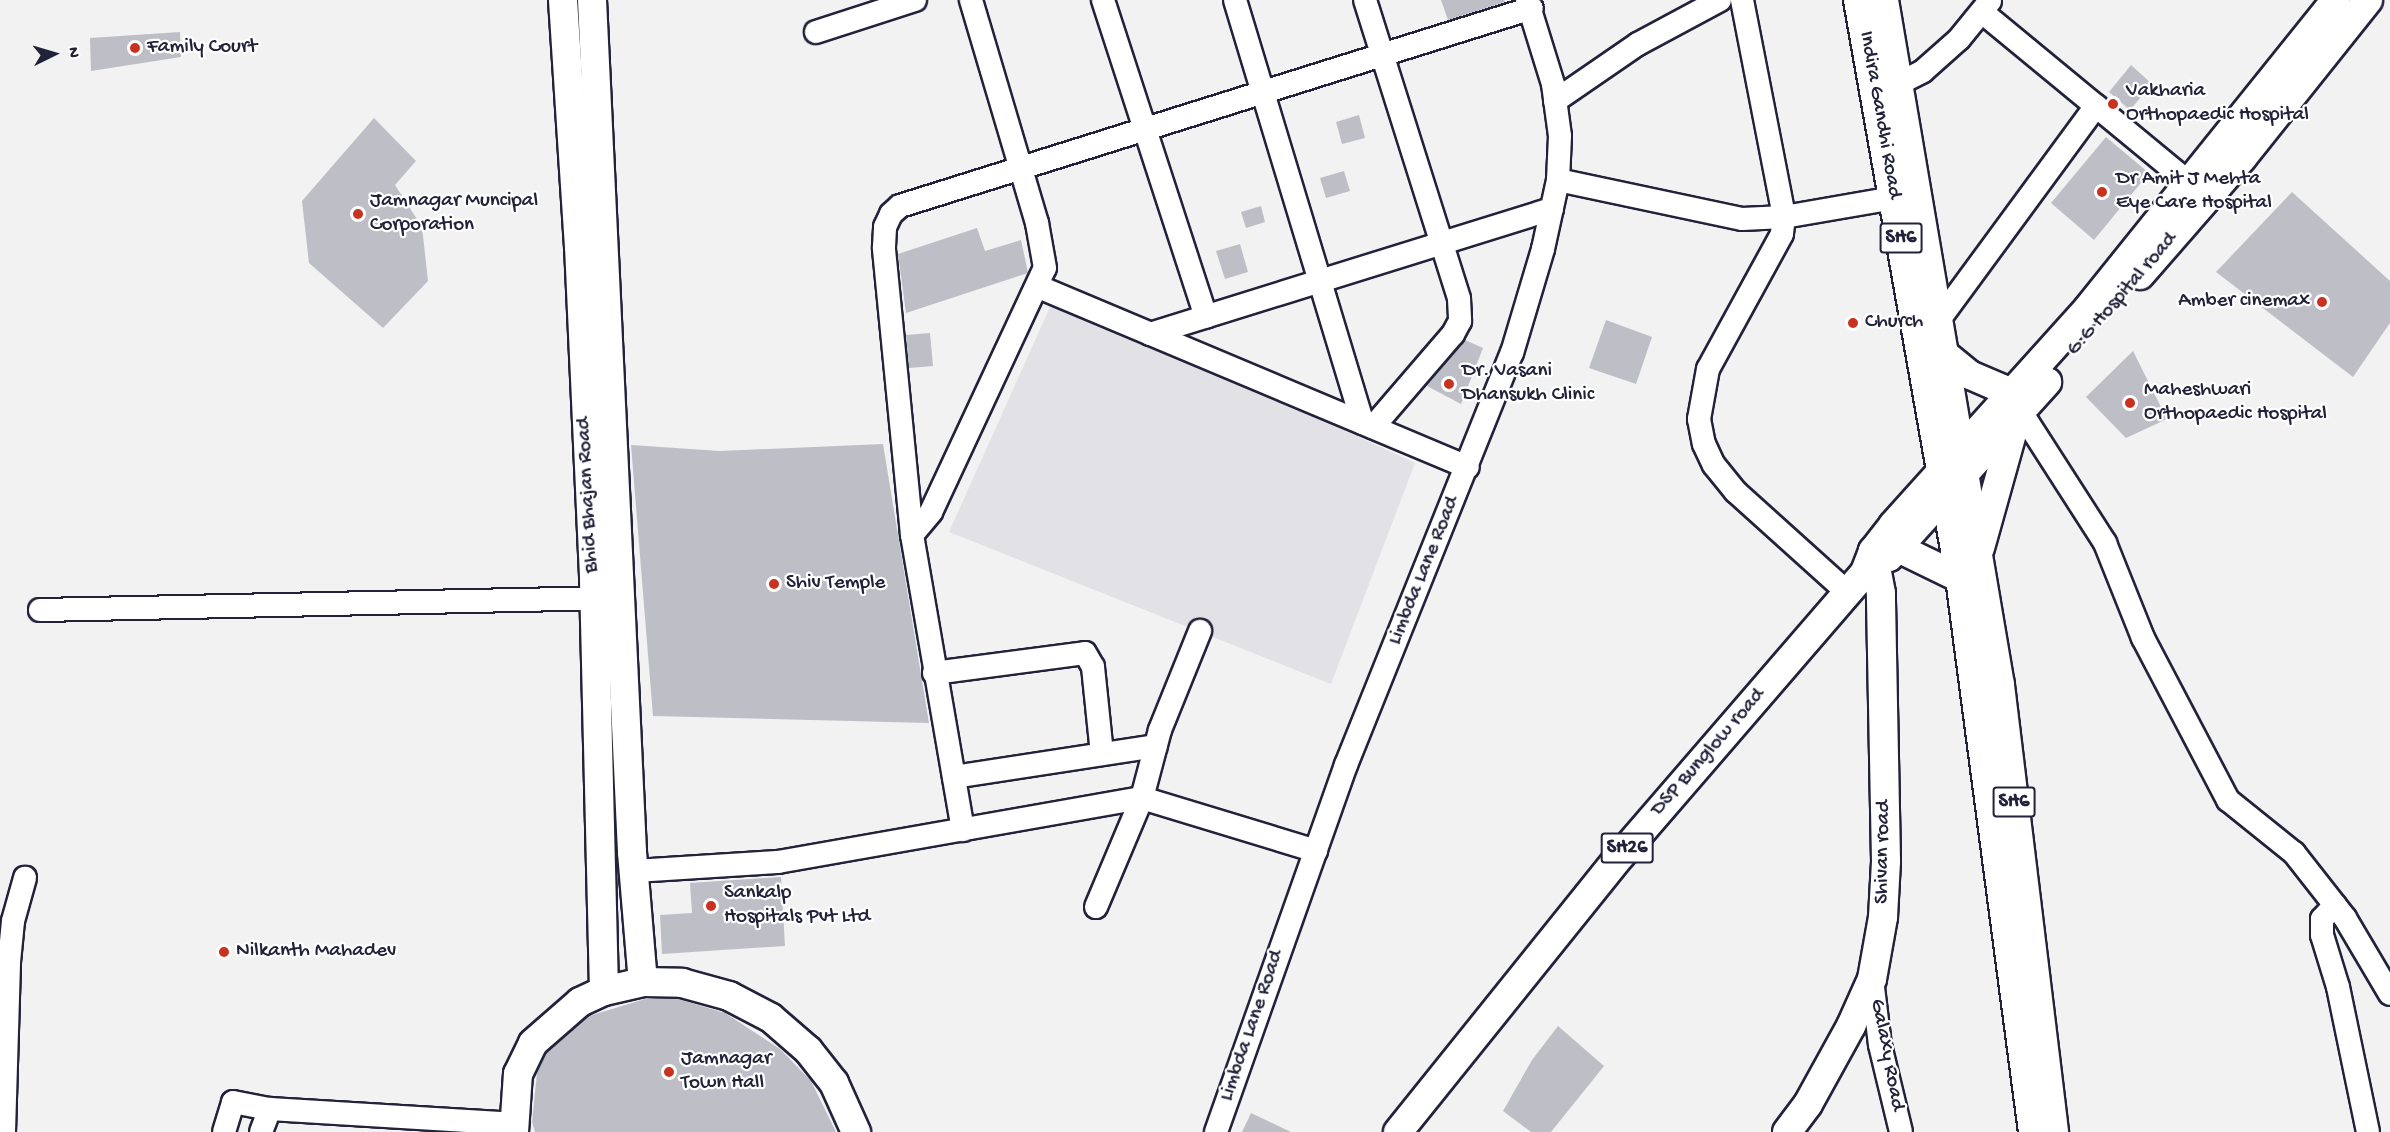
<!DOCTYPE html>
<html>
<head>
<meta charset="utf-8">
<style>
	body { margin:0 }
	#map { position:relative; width:2390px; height:1132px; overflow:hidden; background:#f2f2f3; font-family:"Gochi Hand",sans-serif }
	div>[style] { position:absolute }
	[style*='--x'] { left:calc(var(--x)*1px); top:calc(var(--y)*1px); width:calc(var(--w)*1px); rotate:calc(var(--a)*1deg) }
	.built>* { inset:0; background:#e2e2e6 }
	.building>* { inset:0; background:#bebec6 }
	.roads { filter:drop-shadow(2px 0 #22223b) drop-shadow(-2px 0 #22223b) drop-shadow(0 2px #22223b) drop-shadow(0 -2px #22223b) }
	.minor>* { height:22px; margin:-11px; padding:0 11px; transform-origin:11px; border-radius:11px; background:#fff }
	.major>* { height:28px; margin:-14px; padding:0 14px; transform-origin:14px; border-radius:14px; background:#fff }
	.dots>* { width:16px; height:16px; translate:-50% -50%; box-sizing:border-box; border:3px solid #fff; border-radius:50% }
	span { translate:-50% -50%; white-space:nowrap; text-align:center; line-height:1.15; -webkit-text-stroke:4.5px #fff; paint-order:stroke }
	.shield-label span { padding:2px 4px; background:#fff; border:2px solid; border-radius:4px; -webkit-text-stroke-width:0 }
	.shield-label { font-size:20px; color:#22223b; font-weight:700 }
	.poi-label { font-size:21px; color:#22223b }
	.left { translate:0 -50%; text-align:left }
	.right { translate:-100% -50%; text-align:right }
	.street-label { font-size:21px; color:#22223b }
	.north { position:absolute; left:24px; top:24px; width:60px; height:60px; -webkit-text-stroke:4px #fff; paint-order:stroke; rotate:85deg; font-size:16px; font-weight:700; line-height:24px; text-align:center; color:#22223b }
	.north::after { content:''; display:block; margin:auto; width:21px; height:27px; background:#22223b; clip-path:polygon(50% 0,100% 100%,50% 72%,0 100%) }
</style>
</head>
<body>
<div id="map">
	<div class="built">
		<i style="clip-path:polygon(1055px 296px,1415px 463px,1331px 684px,949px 532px)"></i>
	</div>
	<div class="building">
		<i style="clip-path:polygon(1441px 0,1504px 0,1505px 2px,1448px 20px)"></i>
		<i style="clip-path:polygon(180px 32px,181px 57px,91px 71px,90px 38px)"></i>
		<i style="clip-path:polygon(2131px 65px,2152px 84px,2130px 110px,2109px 92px)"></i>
		<i style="clip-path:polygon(1359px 115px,1365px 138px,1342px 144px,1336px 122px)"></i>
		<i style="clip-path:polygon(374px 118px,416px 161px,395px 185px,422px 227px,428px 281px,383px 328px,309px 263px,302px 201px)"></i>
		<i style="clip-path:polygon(2106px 137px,2149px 173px,2094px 240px,2051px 203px)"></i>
		<i style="clip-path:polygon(1344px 171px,1350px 191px,1326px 198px,1320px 178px)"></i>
		<i style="clip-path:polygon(2292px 192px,2390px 281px,2390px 323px,2353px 377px,2216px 272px)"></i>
		<i style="clip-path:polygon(1261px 206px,1265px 222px,1246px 228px,1241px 212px)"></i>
		<i style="clip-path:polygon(977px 228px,985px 251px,1021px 240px,1028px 273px,906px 313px,898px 254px)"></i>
		<i style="clip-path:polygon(1240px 244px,1248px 272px,1225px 279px,1216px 251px)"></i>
		<i style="clip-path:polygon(1606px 320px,1652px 337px,1636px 384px,1589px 368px)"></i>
		<i style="clip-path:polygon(930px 333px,933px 366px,909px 368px,906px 335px)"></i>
		<i style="clip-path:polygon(1465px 340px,1483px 348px,1461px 404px,1427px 386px)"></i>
		<i style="clip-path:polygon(2133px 351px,2167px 419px,2126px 438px,2086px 397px)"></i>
		<i style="clip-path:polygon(883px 444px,929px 723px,653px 716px,631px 445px,720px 451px)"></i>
		<i style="clip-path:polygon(781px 877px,785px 946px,662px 954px,660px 915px,692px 913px,690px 883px)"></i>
		<i style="clip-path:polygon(645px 999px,678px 999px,725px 1013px,780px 1049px,811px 1081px,836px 1132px,535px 1132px,532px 1122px,537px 1073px,546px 1053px,589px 1016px)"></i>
		<i style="clip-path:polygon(1558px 1026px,1604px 1066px,1551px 1132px,1531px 1132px,1503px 1111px,1532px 1060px)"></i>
		<i style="clip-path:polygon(1251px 1113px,1291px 1132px,1242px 1132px)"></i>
	</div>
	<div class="roads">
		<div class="minor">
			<i style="--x:1103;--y:0;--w:333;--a:72"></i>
			<i style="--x:1235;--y:0;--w:442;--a:73.2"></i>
			<i style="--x:1365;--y:0;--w:313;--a:72.5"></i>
			<i style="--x:1459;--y:299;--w:22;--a:87"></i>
			<i style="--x:1460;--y:321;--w:15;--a:118"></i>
			<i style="--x:1453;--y:334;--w:123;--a:130.7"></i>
			<i style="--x:1742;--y:0;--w:221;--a:79"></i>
			<i style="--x:1784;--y:217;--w:17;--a:97"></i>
			<i style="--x:1782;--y:234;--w:154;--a:118.7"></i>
			<i style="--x:1708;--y:369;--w:51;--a:100.2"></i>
			<i style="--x:1699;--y:419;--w:25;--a:79"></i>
			<i style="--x:1704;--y:444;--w:23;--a:65"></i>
			<i style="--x:1714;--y:465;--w:35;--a:51"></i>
			<i style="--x:1736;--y:492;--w:149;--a:42"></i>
			<i style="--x:1982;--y:12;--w:271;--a:39.5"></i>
			<i style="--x:816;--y:32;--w:104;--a:-17.9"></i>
			<i style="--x:1896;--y:85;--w:30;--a:-27"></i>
			<i style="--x:1923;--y:71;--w:48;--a:-41.6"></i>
			<i style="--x:1959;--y:39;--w:49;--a:-50.8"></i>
			<i style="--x:1555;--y:101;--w:101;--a:-34.5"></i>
			<i style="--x:1638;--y:44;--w:93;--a:-28.2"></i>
			<i style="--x:1558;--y:180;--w:188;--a:12"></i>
			<i style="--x:1742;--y:219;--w:42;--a:-2.7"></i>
			<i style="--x:1784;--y:217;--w:112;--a:-9.8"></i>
			<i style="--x:1039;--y:287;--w:465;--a:22.8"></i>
			<i style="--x:1938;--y:321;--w:267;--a:-53.7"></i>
			<i style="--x:1150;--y:334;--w:421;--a:-17.3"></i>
			<i style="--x:2021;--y:412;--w:156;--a:57.3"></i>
			<i style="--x:2105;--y:543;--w:102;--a:68.2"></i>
			<i style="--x:2143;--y:638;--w:183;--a:62.3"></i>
			<i style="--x:2228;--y:800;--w:85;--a:38.8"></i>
			<i style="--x:2294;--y:853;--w:83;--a:51.9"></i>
			<i style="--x:2345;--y:918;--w:88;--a:59.4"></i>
			<i style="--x:912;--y:535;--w:30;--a:-50"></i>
			<i style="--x:931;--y:512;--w:269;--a:-65"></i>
			<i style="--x:1045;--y:268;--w:46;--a:-100.1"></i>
			<i style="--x:1037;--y:223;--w:233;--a:-106.5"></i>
			<i style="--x:40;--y:610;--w:571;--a:-1.2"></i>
			<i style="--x:934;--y:673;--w:152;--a:-7.5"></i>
			<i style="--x:1085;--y:653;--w:16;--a:60"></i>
			<i style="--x:1093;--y:667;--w:87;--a:84.1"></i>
			<i style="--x:954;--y:777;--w:204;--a:-8.7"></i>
			<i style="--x:963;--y:830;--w:299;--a:-99.8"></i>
			<i style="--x:912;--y:535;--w:289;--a:-95.6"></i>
			<i style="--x:884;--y:247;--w:20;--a:-87"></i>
			<i style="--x:885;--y:227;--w:14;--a:-65"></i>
			<i style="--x:891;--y:214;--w:12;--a:-42"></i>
			<i style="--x:900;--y:206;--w:662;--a:-17.4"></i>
			<i style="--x:634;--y:871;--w:144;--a:-3.6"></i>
			<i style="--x:778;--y:862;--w:370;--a:-10"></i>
			<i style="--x:1142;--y:798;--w:182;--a:16.9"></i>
			<i style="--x:2335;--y:905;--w:19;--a:133"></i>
			<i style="--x:2322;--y:919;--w:16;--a:90"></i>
			<i style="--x:2322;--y:935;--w:54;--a:72.9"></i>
			<i style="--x:2338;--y:987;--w:148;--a:78.3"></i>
			<i style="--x:1096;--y:907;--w:118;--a:-67.1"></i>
			<i style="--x:1142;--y:798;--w:70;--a:-75.2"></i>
			<i style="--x:1160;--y:730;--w:107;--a:-68"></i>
			<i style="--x:1872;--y:979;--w:66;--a:83.1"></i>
			<i style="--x:1880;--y:1045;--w:89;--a:76.4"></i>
			<i style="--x:4;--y:1132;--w:170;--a:-88.3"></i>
			<i style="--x:9;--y:962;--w:41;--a:-84.4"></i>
			<i style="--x:13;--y:921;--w:45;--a:-74.4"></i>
			<i style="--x:224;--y:1132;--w:31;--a:-73"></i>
			<i style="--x:233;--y:1102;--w:38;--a:11"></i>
			<i style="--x:270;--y:1109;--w:243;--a:3.5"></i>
			<i style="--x:261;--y:1132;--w:25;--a:-69"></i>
			<i style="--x:1216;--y:1132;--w:389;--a:-70.5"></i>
			<i style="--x:1346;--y:765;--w:444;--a:-68.1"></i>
			<i style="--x:1512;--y:353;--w:109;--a:-73.4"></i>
			<i style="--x:1543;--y:249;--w:71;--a:-77.7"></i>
			<i style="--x:1558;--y:180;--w:44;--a:-87.4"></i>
			<i style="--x:1560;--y:136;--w:52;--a:-97.7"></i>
			<i style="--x:1553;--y:84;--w:88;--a:-107.2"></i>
		</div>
		<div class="major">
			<i style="--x:563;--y:0;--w:247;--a:86.3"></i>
			<i style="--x:579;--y:246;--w:335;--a:87.4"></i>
			<i style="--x:594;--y:581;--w:410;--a:88.6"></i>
			<i style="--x:592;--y:0;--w:853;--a:87.31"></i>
			<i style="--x:632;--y:852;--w:130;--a:85.2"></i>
			<i style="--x:1858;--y:0;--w:587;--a:79.99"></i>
			<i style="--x:1960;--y:578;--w:559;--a:82.49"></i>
			<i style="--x:1884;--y:0;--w:695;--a:80.39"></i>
			<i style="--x:2000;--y:685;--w:450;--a:83.1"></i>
			<i style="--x:2140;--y:275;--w:155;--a:-48.9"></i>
			<i style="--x:2242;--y:158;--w:202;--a:-51.4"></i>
			<i style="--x:1944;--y:354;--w:33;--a:39"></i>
			<i style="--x:1970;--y:375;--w:46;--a:23.2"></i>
			<i style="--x:1898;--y:548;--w:69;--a:25.8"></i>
			<i style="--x:1980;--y:548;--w:134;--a:-74.4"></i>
			<i style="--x:1889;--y:557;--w:236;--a:-47.9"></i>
			<i style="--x:514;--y:1132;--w:58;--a:-86.1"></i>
			<i style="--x:518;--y:1074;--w:34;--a:-64"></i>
			<i style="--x:533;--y:1043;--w:62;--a:-41.1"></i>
			<i style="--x:580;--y:1002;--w:26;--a:-25"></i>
			<i style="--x:604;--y:991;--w:40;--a:-13"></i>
			<i style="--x:643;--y:982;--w:39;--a:1"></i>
			<i style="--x:682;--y:983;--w:49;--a:15.5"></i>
			<i style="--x:729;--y:996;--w:47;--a:27.6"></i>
			<i style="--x:771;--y:1018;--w:49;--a:40.9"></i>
			<i style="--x:808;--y:1050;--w:42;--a:51.8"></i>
			<i style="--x:834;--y:1083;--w:54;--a:65.8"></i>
			<i style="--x:1398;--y:1132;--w:356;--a:-51.2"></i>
			<i style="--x:1621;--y:855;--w:374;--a:-49.2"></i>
			<i style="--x:1865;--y:572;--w:22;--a:-69"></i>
			<i style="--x:1873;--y:551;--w:33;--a:-52"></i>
			<i style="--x:1893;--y:525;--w:293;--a:-48"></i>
			<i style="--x:2089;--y:307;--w:394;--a:-51.2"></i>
			<i style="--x:1787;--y:1132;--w:35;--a:-53"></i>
			<i style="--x:1808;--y:1104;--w:89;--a:-61.1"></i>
			<i style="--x:1851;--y:1026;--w:51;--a:-65.9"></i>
			<i style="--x:1872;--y:979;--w:63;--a:-79.9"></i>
			<i style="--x:1883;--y:917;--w:56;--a:-86.9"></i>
			<i style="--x:1886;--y:861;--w:268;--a:-91.1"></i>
			<i style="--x:1881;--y:593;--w:43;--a:-100.8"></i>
		</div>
	</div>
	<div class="dots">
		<i style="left:135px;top:48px;background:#c8321e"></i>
		<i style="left:2113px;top:104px;background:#c8321e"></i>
		<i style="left:2102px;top:192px;background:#c8321e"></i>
		<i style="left:358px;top:214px;background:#c8321e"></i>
		<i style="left:2322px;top:302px;background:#c8321e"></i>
		<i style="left:1853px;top:323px;background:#c8321e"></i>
		<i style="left:1449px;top:384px;background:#c8321e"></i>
		<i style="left:2130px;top:403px;background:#c8321e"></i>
		<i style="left:774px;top:584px;background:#c8321e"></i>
		<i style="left:711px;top:906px;background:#c8321e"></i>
		<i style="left:224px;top:952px;background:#c8321e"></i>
		<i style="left:669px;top:1072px;background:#c8321e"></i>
	</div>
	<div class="shield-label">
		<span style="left:1901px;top:238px">SH6</span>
		<span style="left:2014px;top:802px">SH6</span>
		<span style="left:1627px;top:848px">SH26</span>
	</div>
	<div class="poi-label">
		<span class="left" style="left:147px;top:48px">Family Court</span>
		<span class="left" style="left:2126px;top:104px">Vakharia<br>Orthopaedic Hospital</span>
		<span class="left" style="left:2116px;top:192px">Dr Amit J Mehta<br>Eye Care Hospital</span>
		<span class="left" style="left:370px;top:214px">Jamnagar Muncipal<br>Corporation</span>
		<span class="right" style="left:2310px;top:302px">Amber cinemax</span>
		<span class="left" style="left:1865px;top:323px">Church</span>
		<span class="left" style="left:1462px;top:384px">Dr. Vasani<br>Dhansukh Clinic</span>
		<span class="left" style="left:2144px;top:403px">Maheshwari<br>Orthopaedic Hospital</span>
		<span class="left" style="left:786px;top:584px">Shiv Temple</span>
		<span class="left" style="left:724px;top:906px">Sankalp<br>Hospitals Pvt Ltd</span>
		<span class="left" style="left:236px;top:952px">Nilkanth Mahadev</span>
		<span class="left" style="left:681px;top:1072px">Jamnagar<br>Town Hall</span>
	</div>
	<div class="street-label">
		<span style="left:1879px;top:115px;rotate:80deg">Indira Gandhi Road</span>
		<span style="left:2123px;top:295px;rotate:-49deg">G.G Hospital road</span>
		<span style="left:589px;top:495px;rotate:-93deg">Bhid Bhajan Road</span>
		<span style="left:1425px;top:571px;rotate:-68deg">Limbda Lane Road</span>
		<span style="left:1709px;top:753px;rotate:-49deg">DSP Bunglow road</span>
		<span style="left:1884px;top:852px;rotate:-89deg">Shivan road</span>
		<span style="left:1253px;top:1026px;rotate:-71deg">Limbda Lane Road</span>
		<span style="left:1886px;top:1055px;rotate:79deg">Galaxy Road</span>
	</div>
	<div class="north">N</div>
</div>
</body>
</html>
